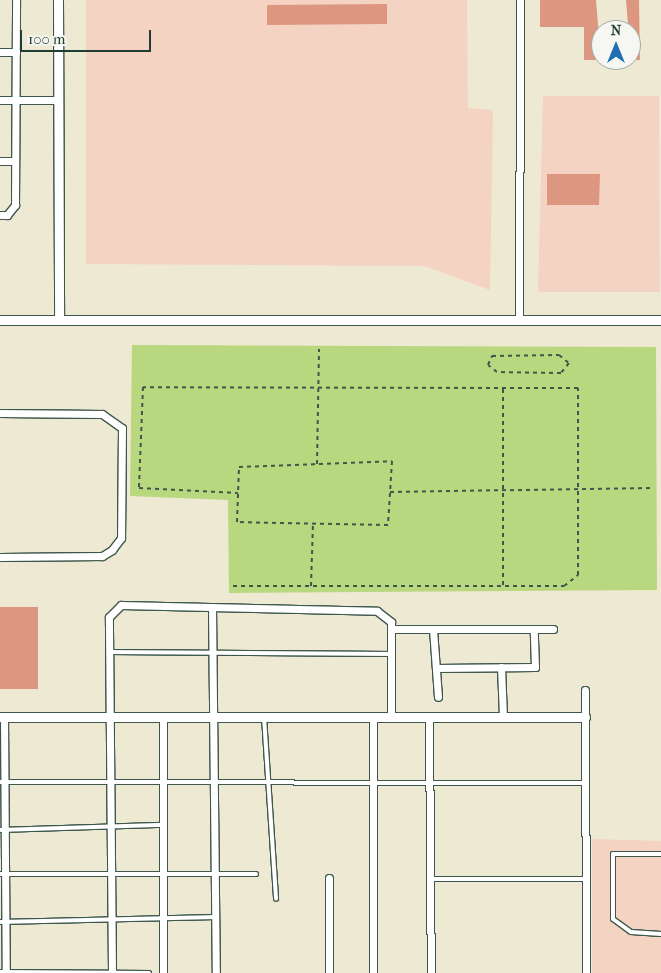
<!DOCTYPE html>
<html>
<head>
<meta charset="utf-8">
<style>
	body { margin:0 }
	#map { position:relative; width:661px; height:973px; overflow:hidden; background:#eee9d2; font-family:"IM FELL French Canon",serif }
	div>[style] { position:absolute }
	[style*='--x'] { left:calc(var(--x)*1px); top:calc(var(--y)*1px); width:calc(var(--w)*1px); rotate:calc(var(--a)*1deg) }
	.built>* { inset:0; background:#f5d3c2 }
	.green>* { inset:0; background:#b9d77e }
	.building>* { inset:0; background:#dd9680 }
	.path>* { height:2px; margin-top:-1px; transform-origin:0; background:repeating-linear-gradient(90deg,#3e574c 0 4px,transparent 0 8px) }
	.roads { filter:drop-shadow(1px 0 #3e574c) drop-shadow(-1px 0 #3e574c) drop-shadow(0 1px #3e574c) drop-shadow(0 -1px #3e574c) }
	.service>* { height:4px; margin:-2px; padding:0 2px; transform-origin:2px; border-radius:2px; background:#fff }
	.minor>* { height:7px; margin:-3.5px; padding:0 3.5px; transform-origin:3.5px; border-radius:3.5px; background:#fff }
	.tertiary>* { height:9px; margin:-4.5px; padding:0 4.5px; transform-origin:4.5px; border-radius:4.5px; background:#fff }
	span { translate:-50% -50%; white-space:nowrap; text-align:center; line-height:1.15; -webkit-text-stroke:4.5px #f6f6f2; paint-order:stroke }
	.north { position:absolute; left:591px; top:20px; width:50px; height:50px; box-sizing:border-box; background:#f6f6f2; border:1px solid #a0aca6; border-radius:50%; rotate:0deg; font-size:14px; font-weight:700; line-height:20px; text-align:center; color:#1f3d34 }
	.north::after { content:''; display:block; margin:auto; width:18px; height:22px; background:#1f6fb2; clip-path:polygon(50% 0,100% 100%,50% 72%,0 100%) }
	.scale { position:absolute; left:20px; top:30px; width:131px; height:22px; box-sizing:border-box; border:2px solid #1f3d34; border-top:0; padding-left:6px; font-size:15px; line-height:18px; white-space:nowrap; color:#1f3d34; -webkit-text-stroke:4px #f6f6f2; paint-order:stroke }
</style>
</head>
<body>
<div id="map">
	<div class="built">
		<i style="clip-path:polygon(86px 0,467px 0,468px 108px,493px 110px,490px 290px,424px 266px,86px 264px)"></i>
		<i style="clip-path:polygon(543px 96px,659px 96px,660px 292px,538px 292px)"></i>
		<i style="clip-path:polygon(592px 839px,661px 841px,661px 973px,592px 973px)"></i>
	</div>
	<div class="green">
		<i style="clip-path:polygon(132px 345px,656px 347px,657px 590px,229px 593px,228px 500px,130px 496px)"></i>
	</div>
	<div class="building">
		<i style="clip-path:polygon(540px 0,596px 0,601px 60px,584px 60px,584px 27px,540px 27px)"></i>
		<i style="clip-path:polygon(626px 0,639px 0,640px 60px,631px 60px)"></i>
		<i style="clip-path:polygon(387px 4px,387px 24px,267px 25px,267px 5px)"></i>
		<i style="clip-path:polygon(547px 174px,600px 174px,599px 205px,547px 205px)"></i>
		<i style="clip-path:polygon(0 607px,38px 607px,38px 689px,0 689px)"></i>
	</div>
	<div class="path">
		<i style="--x:559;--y:355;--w:13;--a:39"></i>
		<i style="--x:569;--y:363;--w:13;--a:129"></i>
		<i style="--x:561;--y:373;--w:64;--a:-179.1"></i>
		<i style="--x:497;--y:372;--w:11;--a:-142"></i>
		<i style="--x:488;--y:365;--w:10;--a:-66"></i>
		<i style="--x:492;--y:356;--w:67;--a:-0.9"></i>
		<i style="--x:503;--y:389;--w:197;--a:90"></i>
		<i style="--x:392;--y:461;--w:64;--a:93.6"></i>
		<i style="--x:388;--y:525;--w:151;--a:-178.9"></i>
		<i style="--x:237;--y:522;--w:55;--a:-87.9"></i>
		<i style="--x:239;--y:467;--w:153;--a:-2.2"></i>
		<i style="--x:317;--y:464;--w:115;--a:-89"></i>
		<i style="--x:390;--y:492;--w:261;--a:-0.9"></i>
		<i style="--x:233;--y:586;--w:331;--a:0"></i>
		<i style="--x:564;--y:586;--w:18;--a:-38"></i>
		<i style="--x:578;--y:575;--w:187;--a:-90"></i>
		<i style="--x:578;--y:388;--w:435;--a:-179.9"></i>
		<i style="--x:143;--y:387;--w:101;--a:92.3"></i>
		<i style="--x:139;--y:488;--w:99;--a:2.9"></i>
		<i style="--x:311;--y:586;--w:63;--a:-88.2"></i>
	</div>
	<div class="roads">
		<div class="service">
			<i style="--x:109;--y:652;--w:282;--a:0.4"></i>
			<i style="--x:264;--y:717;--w:182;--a:86.2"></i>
			<i style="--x:0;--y:782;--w:585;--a:0.1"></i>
			<i style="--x:0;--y:830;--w:163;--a:-1.8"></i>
			<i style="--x:661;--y:854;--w:48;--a:180"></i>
			<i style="--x:613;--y:854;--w:65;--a:90"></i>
			<i style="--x:613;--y:919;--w:22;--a:36"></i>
			<i style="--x:631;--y:932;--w:30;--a:4"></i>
			<i style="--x:0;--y:874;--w:256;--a:0"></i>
			<i style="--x:430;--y:879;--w:155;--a:0"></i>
			<i style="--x:0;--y:922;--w:215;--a:-1.3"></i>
			<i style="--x:0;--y:972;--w:149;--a:0.4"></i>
		</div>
		<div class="minor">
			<i style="--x:0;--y:52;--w:16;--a:0"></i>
			<i style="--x:0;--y:100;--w:58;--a:0"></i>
			<i style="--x:0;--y:161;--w:15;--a:0"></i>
			<i style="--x:0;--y:215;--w:7;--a:0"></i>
			<i style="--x:7;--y:215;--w:13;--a:-51"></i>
			<i style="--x:15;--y:205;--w:205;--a:-89.7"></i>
			<i style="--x:519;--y:320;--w:320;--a:-89.8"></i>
			<i style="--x:0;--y:413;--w:102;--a:0.6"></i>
			<i style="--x:102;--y:414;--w:24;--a:35"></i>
			<i style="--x:122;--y:428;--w:110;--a:90.5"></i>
			<i style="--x:121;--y:538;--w:15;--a:127"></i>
			<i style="--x:112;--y:550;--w:12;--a:149"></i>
			<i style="--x:102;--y:556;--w:102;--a:179.4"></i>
			<i style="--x:212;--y:607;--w:366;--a:89.4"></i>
			<i style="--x:391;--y:629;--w:162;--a:0"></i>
			<i style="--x:433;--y:629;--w:68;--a:85.8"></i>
			<i style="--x:501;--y:667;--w:50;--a:87.7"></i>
			<i style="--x:436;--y:668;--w:99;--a:-0.6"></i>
			<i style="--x:535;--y:667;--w:38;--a:-92"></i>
			<i style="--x:585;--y:690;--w:283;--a:89.8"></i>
			<i style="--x:4;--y:717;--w:256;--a:89.6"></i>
			<i style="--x:163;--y:717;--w:256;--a:90"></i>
			<i style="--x:373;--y:717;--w:256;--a:90"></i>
			<i style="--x:429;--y:717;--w:256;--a:89.6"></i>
			<i style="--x:329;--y:878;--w:95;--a:90"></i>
			<i style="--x:112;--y:973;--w:356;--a:-90.5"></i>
			<i style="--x:109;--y:617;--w:17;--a:-45"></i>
			<i style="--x:121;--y:605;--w:256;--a:1.3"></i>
			<i style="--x:377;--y:611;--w:18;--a:38"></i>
			<i style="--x:391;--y:622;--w:95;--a:90"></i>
		</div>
		<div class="tertiary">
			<i style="--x:58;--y:0;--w:319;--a:89.8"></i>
			<i style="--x:0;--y:320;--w:661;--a:0"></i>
			<i style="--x:0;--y:717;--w:585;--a:0"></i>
		</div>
	</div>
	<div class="north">N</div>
	<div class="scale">100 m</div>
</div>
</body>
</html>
